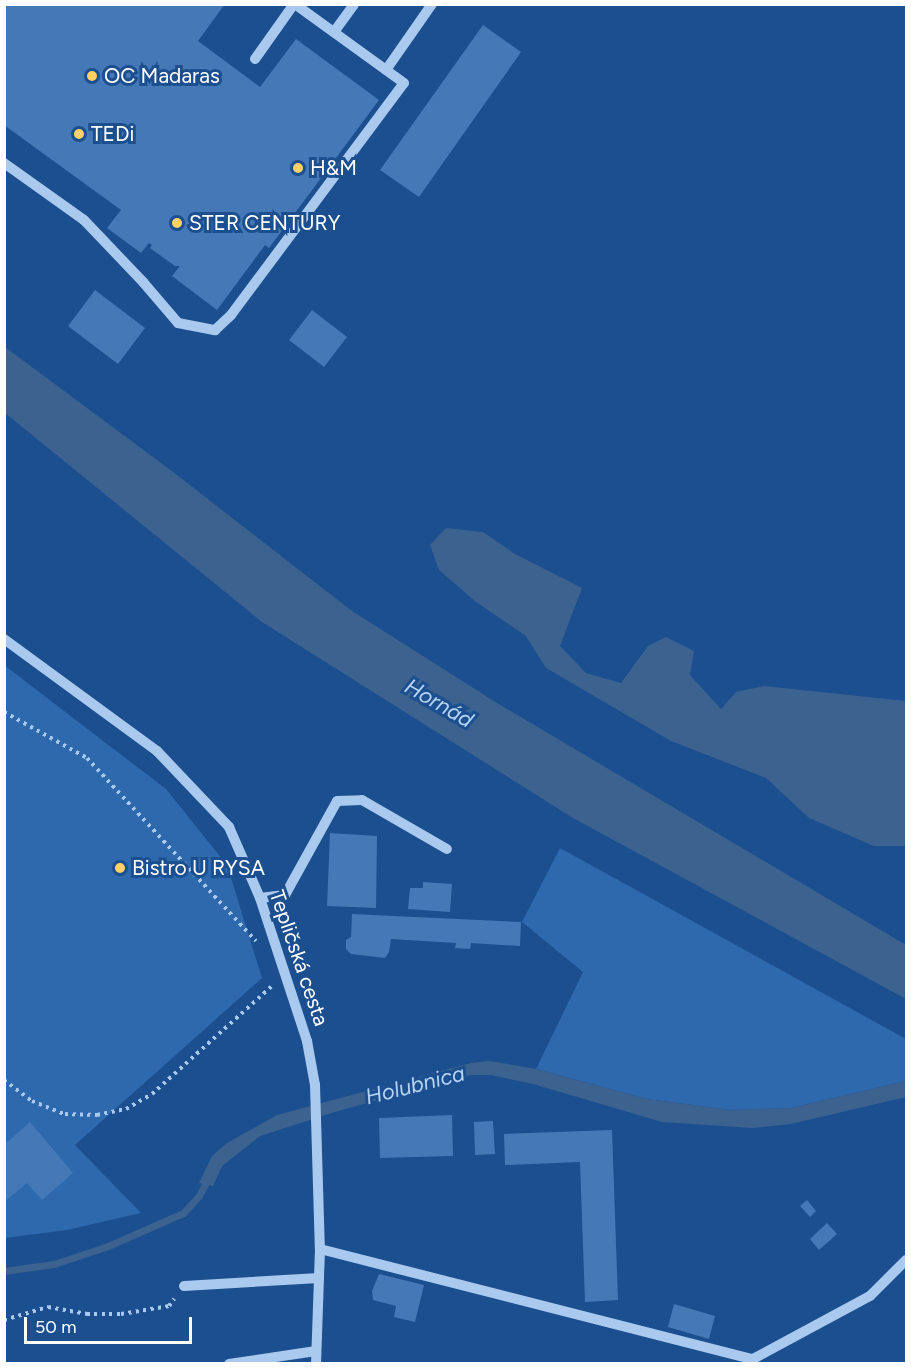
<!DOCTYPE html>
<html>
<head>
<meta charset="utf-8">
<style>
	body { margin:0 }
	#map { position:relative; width:911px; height:1368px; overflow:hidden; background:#1b4f8f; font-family:Figtree,sans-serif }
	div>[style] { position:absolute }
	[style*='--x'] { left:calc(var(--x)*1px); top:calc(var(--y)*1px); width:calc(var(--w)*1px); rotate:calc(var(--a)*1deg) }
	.green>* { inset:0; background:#2e69ad }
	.water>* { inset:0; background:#3c6290 }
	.stream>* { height:7px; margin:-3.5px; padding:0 3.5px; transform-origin:3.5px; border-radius:3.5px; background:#3c6290 }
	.building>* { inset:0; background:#4478b7 }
	.path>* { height:4px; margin-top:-2px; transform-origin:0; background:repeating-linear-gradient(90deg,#a9c9ee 0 3px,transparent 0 7.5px) }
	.minor>* { height:10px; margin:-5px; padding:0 5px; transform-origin:5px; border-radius:5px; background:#a9c9ee }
	.dots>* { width:16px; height:16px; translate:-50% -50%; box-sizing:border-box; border:3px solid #1b4f8f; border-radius:50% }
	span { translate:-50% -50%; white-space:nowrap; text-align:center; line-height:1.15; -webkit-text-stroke:6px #1b4f8f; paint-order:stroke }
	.poi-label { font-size:21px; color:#fff }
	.left { translate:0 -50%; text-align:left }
	.street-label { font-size:21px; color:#fff }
	.water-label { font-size:22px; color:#b5d3f5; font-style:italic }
	.frame { position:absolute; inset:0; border:6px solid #fff; pointer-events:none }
	.scale { position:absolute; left:24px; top:1317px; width:168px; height:27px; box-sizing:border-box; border:3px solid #fff; border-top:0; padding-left:8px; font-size:18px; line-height:21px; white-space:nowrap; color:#fff; -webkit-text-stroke:4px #1b4f8f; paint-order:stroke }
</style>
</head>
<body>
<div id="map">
	<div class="green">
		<i style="clip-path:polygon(4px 665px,166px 789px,227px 865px,262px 978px,75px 1145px,141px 1213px,67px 1230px,5px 1238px)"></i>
		<i style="clip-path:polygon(560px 848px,906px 1039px,906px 1081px,791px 1108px,730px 1110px,647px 1099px,536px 1069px,583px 972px,522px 922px)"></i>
	</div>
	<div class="water">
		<i style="clip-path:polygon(5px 347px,173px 472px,352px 611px,497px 703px,906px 945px,906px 999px,573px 818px,262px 622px,5px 413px)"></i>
		<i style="clip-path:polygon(446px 528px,483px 532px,515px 554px,582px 588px,560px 646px,586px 673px,621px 683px,648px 646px,666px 637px,694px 651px,690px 675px,721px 709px,736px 692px,764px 686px,906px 701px,906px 846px,874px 846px,809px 818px,766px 778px,671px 741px,546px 668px,526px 636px,476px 602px,439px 570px,430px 545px)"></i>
		<i style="clip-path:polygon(490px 1061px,536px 1069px,647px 1099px,730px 1110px,791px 1108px,906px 1081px,906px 1097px,791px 1124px,752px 1128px,662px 1122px,533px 1084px,491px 1075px,471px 1075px,338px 1111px,260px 1136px,222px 1166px,213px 1186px,199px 1183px,212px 1156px,227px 1143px,277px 1115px,471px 1063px)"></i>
	</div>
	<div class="stream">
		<i style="--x:4;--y:1271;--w:50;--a:-8"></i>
		<i style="--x:54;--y:1264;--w:57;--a:-18.4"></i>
		<i style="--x:108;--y:1246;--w:82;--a:-23.7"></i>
		<i style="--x:183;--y:1213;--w:23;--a:-47"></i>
		<i style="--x:199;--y:1196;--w:22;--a:-63"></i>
	</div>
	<div class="building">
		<i style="clip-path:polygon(4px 4px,225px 4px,198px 41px,260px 87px,296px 39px,379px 100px,269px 248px,265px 245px,217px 310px,172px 276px,180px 266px,175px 266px,150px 248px,152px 245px,149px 243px,141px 253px,107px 228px,121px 210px,4px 125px)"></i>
		<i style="clip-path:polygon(483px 25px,521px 52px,419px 197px,380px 170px)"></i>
		<i style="clip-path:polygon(95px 290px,145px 328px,118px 364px,68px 326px)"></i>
		<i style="clip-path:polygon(312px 310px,347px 337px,324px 367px,289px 340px)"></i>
		<i style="clip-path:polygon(330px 833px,377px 836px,376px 908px,327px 906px)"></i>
		<i style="clip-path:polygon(423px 882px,452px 884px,450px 912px,408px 909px,410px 888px,423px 888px)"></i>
		<i style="clip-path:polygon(352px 914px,521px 922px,520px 946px,471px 943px,470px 949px,455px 948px,456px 943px,391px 939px,389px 952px,385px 958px,351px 954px,346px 949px,346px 940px,351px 937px)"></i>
		<i style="clip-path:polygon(452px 1115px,453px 1156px,380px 1158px,379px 1118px)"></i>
		<i style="clip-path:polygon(493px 1121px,495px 1154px,475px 1155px,474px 1122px)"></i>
		<i style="clip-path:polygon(30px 1122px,73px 1173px,42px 1200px,27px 1183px,4px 1202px,4px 1145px)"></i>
		<i style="clip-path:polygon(612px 1130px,618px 1300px,585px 1302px,580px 1162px,505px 1165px,504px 1134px)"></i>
		<i style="clip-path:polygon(807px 1200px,816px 1211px,810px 1217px,800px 1206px)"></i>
		<i style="clip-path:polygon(827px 1223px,837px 1234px,819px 1250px,810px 1239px)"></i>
		<i style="clip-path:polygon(379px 1274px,424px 1285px,415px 1322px,394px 1317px,396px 1306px,373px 1300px,372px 1291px)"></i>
		<i style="clip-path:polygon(674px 1304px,715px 1316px,709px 1339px,668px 1327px)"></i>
	</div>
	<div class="path">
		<i style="--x:4;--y:712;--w:95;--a:29"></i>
		<i style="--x:87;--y:758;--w:249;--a:47.3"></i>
		<i style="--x:4;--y:1080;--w:35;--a:37"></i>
		<i style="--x:32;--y:1101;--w:35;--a:22"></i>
		<i style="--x:65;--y:1114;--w:32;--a:2"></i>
		<i style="--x:97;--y:1115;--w:30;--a:-12"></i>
		<i style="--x:126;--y:1109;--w:30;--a:-30"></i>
		<i style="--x:152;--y:1094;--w:161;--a:-42"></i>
		<i style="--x:4;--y:1320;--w:46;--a:-16.5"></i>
		<i style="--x:48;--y:1307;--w:40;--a:10"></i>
		<i style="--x:87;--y:1314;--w:34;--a:0"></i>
		<i style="--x:121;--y:1314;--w:49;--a:-9.5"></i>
		<i style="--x:169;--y:1306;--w:9;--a:-54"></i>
	</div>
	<div class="minor">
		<i style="--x:334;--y:32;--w:34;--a:-54"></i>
		<i style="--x:255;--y:59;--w:67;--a:-54.7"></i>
		<i style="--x:386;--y:70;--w:80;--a:-55.1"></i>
		<i style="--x:4;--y:163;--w:98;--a:35.5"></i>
		<i style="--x:84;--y:220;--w:86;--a:46.4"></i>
		<i style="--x:143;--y:282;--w:54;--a:49.5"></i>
		<i style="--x:178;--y:323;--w:38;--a:11"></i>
		<i style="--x:215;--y:330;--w:22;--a:-43"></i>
		<i style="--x:231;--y:315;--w:289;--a:-53.3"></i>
		<i style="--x:404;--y:83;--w:135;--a:-144.1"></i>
		<i style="--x:4;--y:639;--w:190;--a:36.2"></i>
		<i style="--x:157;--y:751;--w:105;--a:46.5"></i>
		<i style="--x:229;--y:827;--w:77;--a:66.4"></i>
		<i style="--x:260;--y:898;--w:151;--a:71.8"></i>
		<i style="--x:307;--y:1041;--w:45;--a:79.7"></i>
		<i style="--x:315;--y:1085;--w:164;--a:88.3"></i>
		<i style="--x:320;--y:1249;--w:115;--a:92"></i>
		<i style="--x:260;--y:898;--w:25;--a:-7"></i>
		<i style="--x:285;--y:895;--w:107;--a:-61"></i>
		<i style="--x:337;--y:801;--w:25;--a:-2"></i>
		<i style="--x:362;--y:800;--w:98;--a:30"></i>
		<i style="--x:320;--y:1249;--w:447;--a:14.3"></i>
		<i style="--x:753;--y:1359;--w:133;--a:-28.3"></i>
		<i style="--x:870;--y:1296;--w:51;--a:-45"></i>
		<i style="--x:184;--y:1286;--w:135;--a:-3.4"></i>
		<i style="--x:229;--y:1364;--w:88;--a:-8.5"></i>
	</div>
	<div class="dots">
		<i style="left:92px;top:76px;background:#ffd166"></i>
		<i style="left:79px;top:134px;background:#ffd166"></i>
		<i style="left:298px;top:168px;background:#ffd166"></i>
		<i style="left:177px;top:223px;background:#ffd166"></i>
		<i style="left:120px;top:868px;background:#ffd166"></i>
	</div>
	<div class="poi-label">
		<span class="left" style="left:104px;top:76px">OC Madaras</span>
		<span class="left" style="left:91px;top:134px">TEDi</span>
		<span class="left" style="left:310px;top:168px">H&amp;M</span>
		<span class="left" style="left:189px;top:223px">STER CENTURY</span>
		<span class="left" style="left:132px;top:868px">Bistro U RYSA</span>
	</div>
	<div class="street-label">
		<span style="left:299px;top:958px;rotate:71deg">Tepličská cesta</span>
	</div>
	<div class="water-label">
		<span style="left:439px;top:703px;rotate:30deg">Hornád</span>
		<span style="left:415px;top:1085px;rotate:-14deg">Holubnica</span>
	</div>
	<div class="frame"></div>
	<div class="scale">50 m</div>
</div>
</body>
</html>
